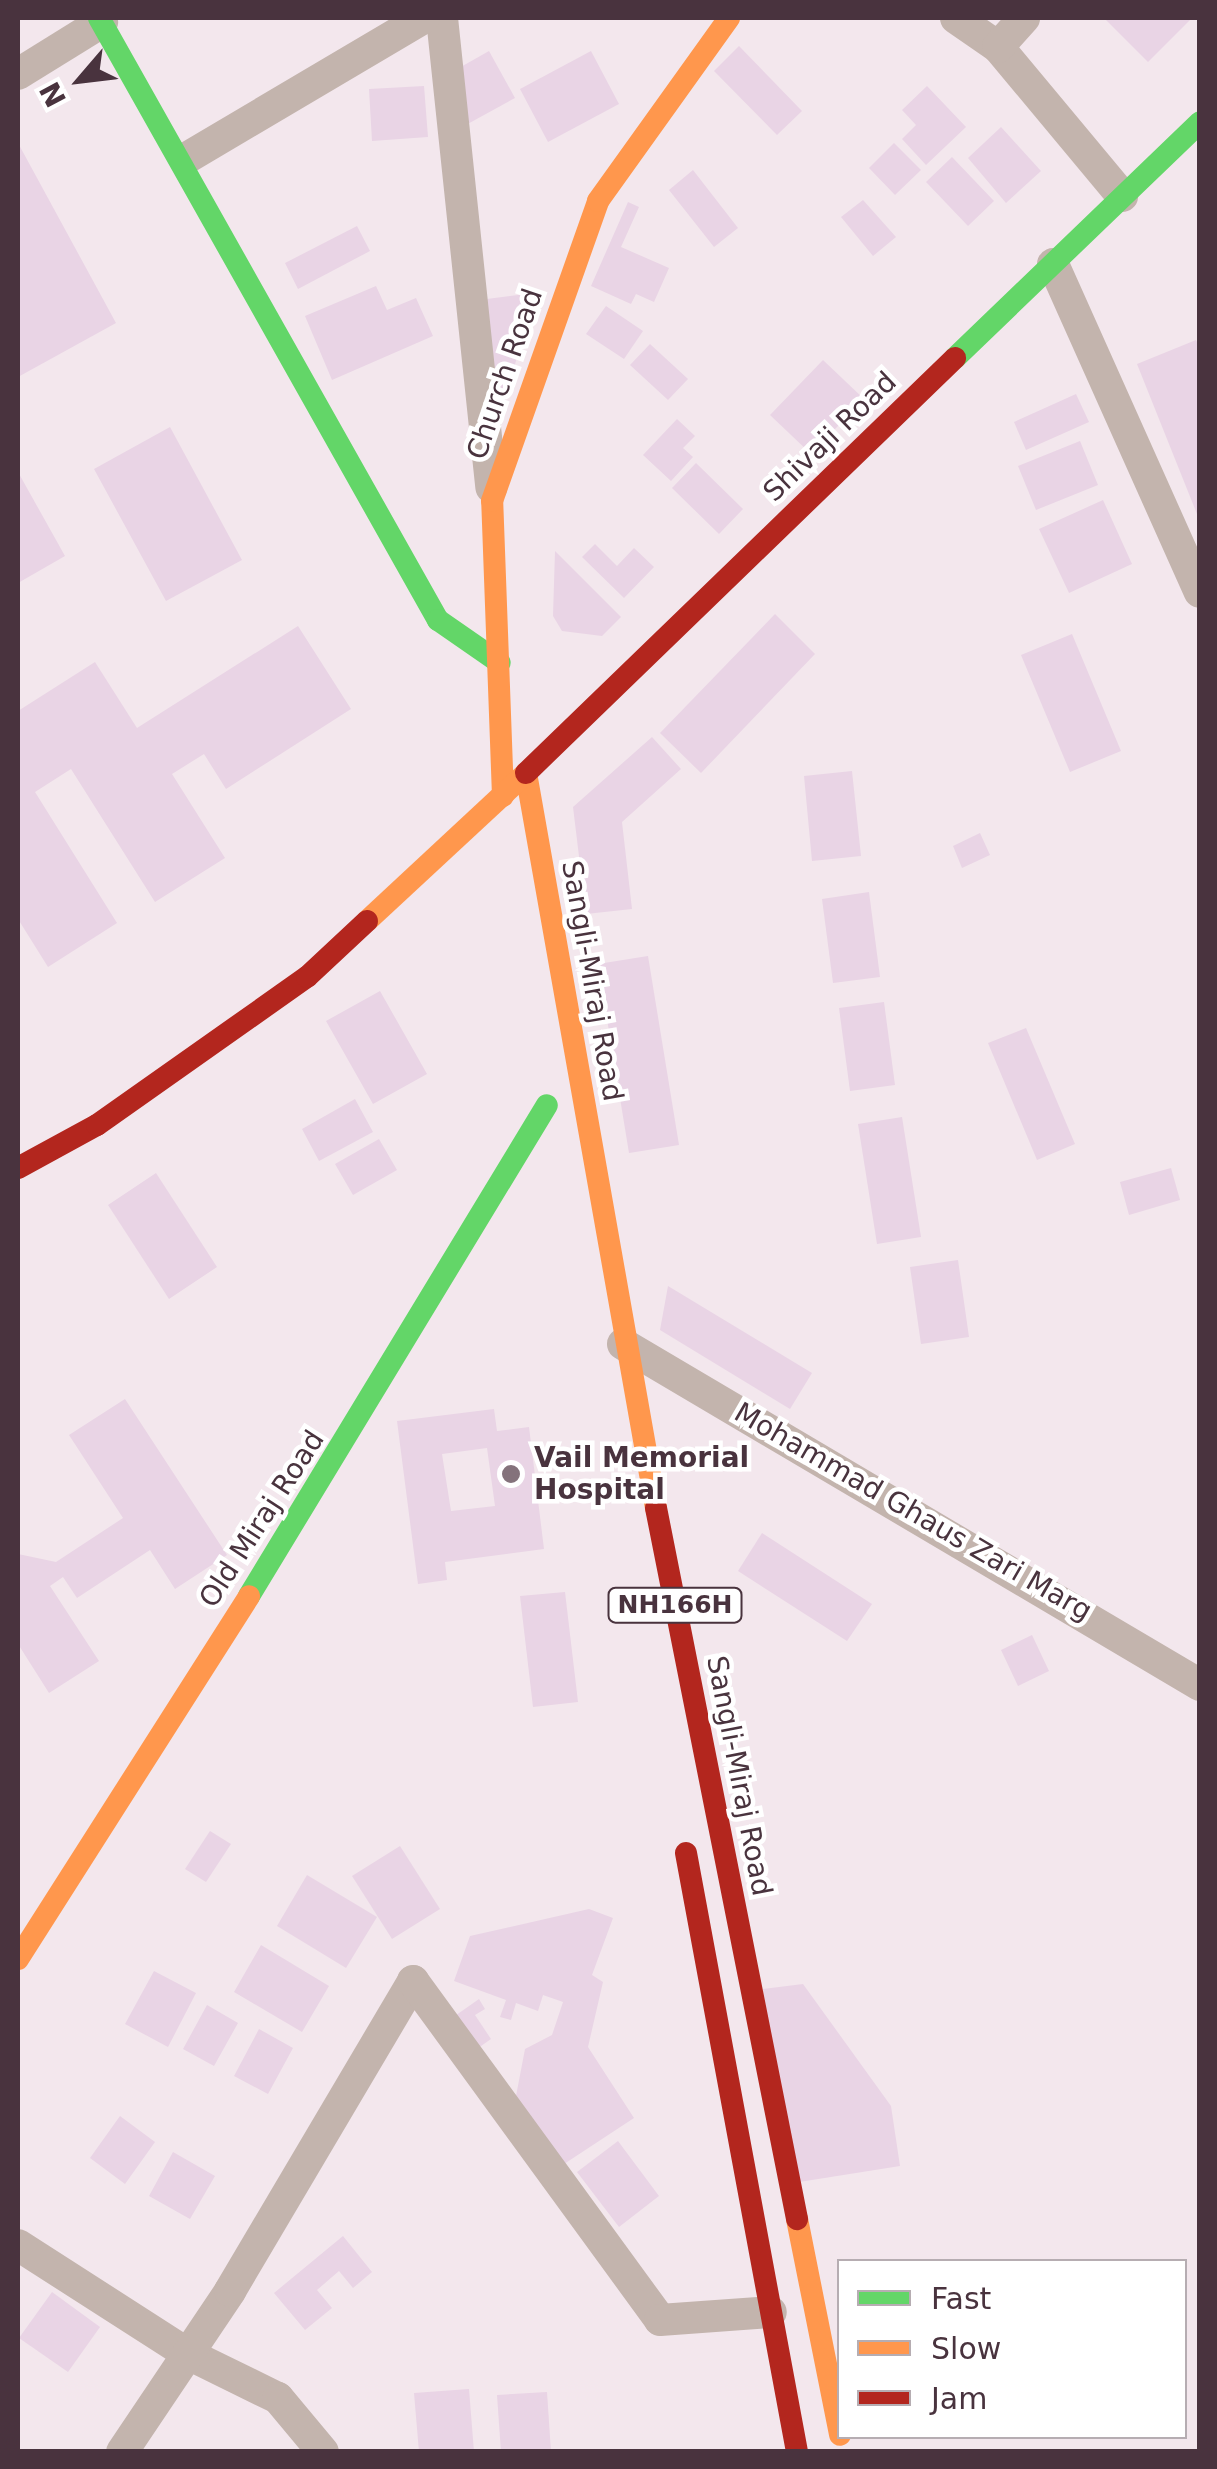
<!DOCTYPE html>
<html>
<head>
<meta charset="utf-8">
<style>
	body { margin:0 }
	#map { position:relative; width:1217px; height:2469px; overflow:hidden; background:#f3e7ed; font-family:"DejaVu Sans",sans-serif }
	div>[style] { position:absolute }
	[style*='--x'] { left:calc(var(--x)*1px); top:calc(var(--y)*1px); width:calc(var(--w)*1px); rotate:calc(var(--a)*1deg) }
	.building>* { inset:0; background:#e9d4e5 }
	.street>* { height:32px; margin:-16px; padding:0 16px; transform-origin:16px; border-radius:16px; background:#c3b4ad }
	.fast>* { height:22px; margin:-11px; padding:0 11px; transform-origin:11px; border-radius:11px; background:#63d668 }
	.slow>* { height:22px; margin:-11px; padding:0 11px; transform-origin:11px; border-radius:11px; background:#ff974d }
	.jam>* { height:22px; margin:-11px; padding:0 11px; transform-origin:11px; border-radius:11px; background:#b3261e }
	.dots>* { width:28px; height:28px; translate:-50% -50%; box-sizing:border-box; border:5px solid #fff; border-radius:50% }
	span { translate:-50% -50%; white-space:nowrap; text-align:center; line-height:1.15; -webkit-text-stroke:9px #fff; paint-order:stroke }
	.shield-label span { padding:2px 8px; background:#fff; border:2px solid; border-radius:8px; -webkit-text-stroke-width:0 }
	.shield-label { font-size:25px; color:#49333e; font-weight:700 }
	.street-label { font-size:28px; color:#49333e }
	.poi-label { font-size:28px; color:#49333e; font-weight:700 }
	.left { translate:0 -50%; text-align:left }
	.frame { position:absolute; inset:0; border:20px solid #49333e; pointer-events:none }
	.legend { position:absolute; left:837px; top:2259px; width:350px; height:180px; box-sizing:border-box; background:#fff; border:2px solid #b6adb2; margin:0; padding:12px 18px; list-style:none; font-size:30px; color:#49333e }
	.legend li { display:flex; align-items:center; gap:20px; height:50px }
	.legend b { width:50px; border:2px solid #b6adb2 }
	.north { position:absolute; left:30px; top:30px; width:100px; height:100px; -webkit-text-stroke:8px #fff; paint-order:stroke; rotate:242deg; font-size:28px; font-weight:700; line-height:40px; text-align:center; color:#49333e }
	.north::after { content:''; display:block; margin:auto; width:35px; height:45px; background:#49333e; clip-path:polygon(50% 0,100% 100%,50% 72%,0 100%) }
</style>
</head>
<body>
<div id="map">
	<div class="building">
		<i style="clip-path:polygon(1104px 18px,1192px 18px,1148px 62px)"></i>
		<i style="clip-path:polygon(739px 46px,802px 111px,777px 135px,714px 71px)"></i>
		<i style="clip-path:polygon(489px 51px,515px 98px,464px 126px,459px 68px)"></i>
		<i style="clip-path:polygon(591px 51px,619px 104px,548px 142px,520px 89px)"></i>
		<i style="clip-path:polygon(424px 86px,428px 137px,372px 141px,369px 89px)"></i>
		<i style="clip-path:polygon(927px 86px,966px 127px,926px 165px,902px 139px,916px 125px,902px 110px)"></i>
		<i style="clip-path:polygon(1001px 127px,1041px 171px,1006px 203px,968px 158px)"></i>
		<i style="clip-path:polygon(18px 143px,116px 323px,18px 377px)"></i>
		<i style="clip-path:polygon(894px 143px,921px 170px,895px 195px,869px 168px)"></i>
		<i style="clip-path:polygon(952px 157px,994px 201px,968px 226px,926px 182px)"></i>
		<i style="clip-path:polygon(693px 170px,738px 228px,714px 247px,669px 190px)"></i>
		<i style="clip-path:polygon(863px 200px,896px 237px,873px 256px,841px 217px)"></i>
		<i style="clip-path:polygon(628px 202px,639px 207px,621px 247px,669px 268px,654px 302px,636px 294px,631px 304px,591px 286px)"></i>
		<i style="clip-path:polygon(357px 226px,370px 251px,298px 289px,285px 263px)"></i>
		<i style="clip-path:polygon(376px 286px,387px 310px,416px 298px,433px 336px,332px 380px,305px 316px)"></i>
		<i style="clip-path:polygon(534px 293px,501px 417px,479px 300px)"></i>
		<i style="clip-path:polygon(606px 306px,643px 331px,624px 359px,586px 334px)"></i>
		<i style="clip-path:polygon(1196px 340px,1200px 348px,1199px 519px,1137px 364px)"></i>
		<i style="clip-path:polygon(650px 344px,688px 379px,668px 400px,630px 365px)"></i>
		<i style="clip-path:polygon(823px 360px,864px 399px,811px 454px,770px 415px)"></i>
		<i style="clip-path:polygon(1076px 394px,1089px 422px,1026px 450px,1014px 422px)"></i>
		<i style="clip-path:polygon(677px 419px,695px 436px,683px 448px,693px 457px,671px 481px,643px 455px)"></i>
		<i style="clip-path:polygon(170px 427px,242px 560px,166px 601px,94px 469px)"></i>
		<i style="clip-path:polygon(1080px 441px,1098px 485px,1036px 510px,1018px 466px)"></i>
		<i style="clip-path:polygon(696px 463px,743px 509px,719px 534px,672px 488px)"></i>
		<i style="clip-path:polygon(18px 472px,65px 556px,18px 583px)"></i>
		<i style="clip-path:polygon(1103px 500px,1132px 564px,1069px 593px,1039px 529px)"></i>
		<i style="clip-path:polygon(595px 544px,617px 566px,634px 548px,654px 567px,624px 598px,582px 557px)"></i>
		<i style="clip-path:polygon(555px 551px,621px 617px,602px 636px,562px 631px,553px 616px)"></i>
		<i style="clip-path:polygon(775px 614px,815px 654px,701px 773px,660px 733px)"></i>
		<i style="clip-path:polygon(298px 626px,351px 709px,226px 789px,204px 754px,172px 774px,225px 858px,155px 902px,71px 769px,35px 792px,117px 923px,48px 967px,18px 919px,18px 711px,95px 662px,137px 728px)"></i>
		<i style="clip-path:polygon(1072px 634px,1121px 751px,1070px 772px,1021px 655px)"></i>
		<i style="clip-path:polygon(652px 737px,681px 769px,622px 822px,632px 909px,586px 914px,573px 807px)"></i>
		<i style="clip-path:polygon(852px 771px,861px 856px,812px 861px,804px 776px)"></i>
		<i style="clip-path:polygon(980px 833px,990px 855px,962px 868px,953px 846px)"></i>
		<i style="clip-path:polygon(869px 892px,880px 977px,833px 983px,822px 899px)"></i>
		<i style="clip-path:polygon(648px 956px,679px 1145px,629px 1153px,598px 964px)"></i>
		<i style="clip-path:polygon(380px 991px,427px 1074px,373px 1104px,326px 1021px)"></i>
		<i style="clip-path:polygon(884px 1002px,895px 1085px,850px 1091px,839px 1008px)"></i>
		<i style="clip-path:polygon(1026px 1028px,1075px 1144px,1037px 1160px,988px 1043px)"></i>
		<i style="clip-path:polygon(355px 1099px,373px 1132px,319px 1161px,302px 1129px)"></i>
		<i style="clip-path:polygon(902px 1117px,921px 1237px,877px 1244px,858px 1124px)"></i>
		<i style="clip-path:polygon(379px 1139px,397px 1170px,353px 1195px,335px 1164px)"></i>
		<i style="clip-path:polygon(1171px 1168px,1180px 1200px,1129px 1215px,1120px 1182px)"></i>
		<i style="clip-path:polygon(156px 1173px,217px 1267px,169px 1299px,108px 1205px)"></i>
		<i style="clip-path:polygon(958px 1260px,969px 1337px,921px 1344px,910px 1267px)"></i>
		<i style="clip-path:polygon(668px 1286px,812px 1373px,790px 1409px,660px 1330px)"></i>
		<i style="clip-path:polygon(125px 1399px,227px 1555px,175px 1589px,150px 1550px,77px 1598px,63px 1577px,50px 1586px,99px 1661px,49px 1693px,18px 1644px,18px 1554px,56px 1562px,123px 1518px,69px 1435px)"></i>
		<i style="clip-path:polygon(evenodd,494px 1409px,497px 1431px,529px 1427px,544px 1549px,445px 1562px,447px 1580px,418px 1584px,397px 1421px,494px 1409px,487px 1448px,495px 1506px,451px 1511px,442px 1454px,487px 1448px)"></i>
		<i style="clip-path:polygon(762px 1533px,872px 1604px,847px 1641px,738px 1571px)"></i>
		<i style="clip-path:polygon(565px 1592px,578px 1702px,533px 1707px,520px 1596px)"></i>
		<i style="clip-path:polygon(1032px 1635px,1049px 1671px,1018px 1686px,1001px 1650px)"></i>
		<i style="clip-path:polygon(210px 1831px,231px 1844px,206px 1882px,185px 1869px)"></i>
		<i style="clip-path:polygon(400px 1846px,440px 1909px,392px 1939px,352px 1876px)"></i>
		<i style="clip-path:polygon(307px 1875px,377px 1917px,346px 1968px,277px 1926px)"></i>
		<i style="clip-path:polygon(589px 1909px,613px 1918px,592px 1975px,603px 1982px,588px 2047px,634px 2118px,561px 2166px,516px 2096px,525px 2049px,552px 2035px,563px 2002px,543px 1995px,538px 2011px,516px 2003px,511px 2020px,500px 2017px,506px 2000px,454px 1981px,470px 1936px)"></i>
		<i style="clip-path:polygon(261px 1945px,329px 1986px,302px 2032px,234px 1992px)"></i>
		<i style="clip-path:polygon(154px 1971px,196px 1993px,168px 2047px,125px 2024px)"></i>
		<i style="clip-path:polygon(803px 1984px,891px 2106px,900px 2166px,793px 2183px,763px 1989px)"></i>
		<i style="clip-path:polygon(479px 1999px,485px 2009px,475px 2015px,491px 2039px,474px 2051px,452px 2018px)"></i>
		<i style="clip-path:polygon(207px 2005px,238px 2023px,214px 2066px,183px 2049px)"></i>
		<i style="clip-path:polygon(259px 2029px,293px 2048px,268px 2094px,234px 2076px)"></i>
		<i style="clip-path:polygon(120px 2116px,155px 2142px,125px 2184px,90px 2158px)"></i>
		<i style="clip-path:polygon(618px 2141px,659px 2196px,619px 2227px,577px 2172px)"></i>
		<i style="clip-path:polygon(173px 2152px,215px 2176px,190px 2219px,149px 2196px)"></i>
		<i style="clip-path:polygon(343px 2236px,372px 2272px,353px 2288px,339px 2271px,317px 2290px,332px 2308px,305px 2330px,274px 2293px)"></i>
		<i style="clip-path:polygon(52px 2292px,100px 2327px,68px 2372px,19px 2338px)"></i>
		<i style="clip-path:polygon(469px 2389px,474px 2452px,419px 2452px,414px 2393px)"></i>
		<i style="clip-path:polygon(547px 2392px,551px 2452px,501px 2452px,497px 2395px)"></i>
	</div>
	<div class="street">
		<i style="--x:442;--y:18;--w:472;--a:84"></i>
		<i style="--x:956;--y:18;--w:51;--a:34.6"></i>
		<i style="--x:998;--y:47;--w:194;--a:50.2"></i>
		<i style="--x:998;--y:47;--w:39;--a:-48"></i>
		<i style="--x:18;--y:74;--w:99;--a:-31.8"></i>
		<i style="--x:185;--y:159;--w:277;--a:-30.6"></i>
		<i style="--x:1053;--y:264;--w:359;--a:65.9"></i>
		<i style="--x:623;--y:1344;--w:670;--a:30.58"></i>
		<i style="--x:18;--y:2245;--w:202;--a:32.7"></i>
		<i style="--x:188;--y:2354;--w:100;--a:26.1"></i>
		<i style="--x:278;--y:2398;--w:70;--a:50.2"></i>
		<i style="--x:122;--y:2452;--w:194;--a:-56.1"></i>
		<i style="--x:230;--y:2291;--w:360;--a:-59.4"></i>
		<i style="--x:413;--y:1981;--w:419;--a:53.9"></i>
		<i style="--x:660;--y:2320;--w:111;--a:-4.1"></i>
	</div>
	<div class="fast">
		<i style="--x:99;--y:18;--w:691;--a:60.62"></i>
		<i style="--x:438;--y:620;--w:75;--a:34.7"></i>
		<i style="--x:955;--y:358;--w:340;--a:-43.9"></i>
		<i style="--x:249;--y:1596;--w:574;--a:-58.75"></i>
	</div>
	<div class="slow">
		<i style="--x:526;--y:773;--w:746;--a:79.97"></i>
		<i style="--x:503;--y:796;--w:295;--a:-92.1"></i>
		<i style="--x:492;--y:501;--w:318;--a:-70.5"></i>
		<i style="--x:598;--y:201;--w:225;--a:-54.4"></i>
		<i style="--x:367;--y:921;--w:217;--a:-42.9"></i>
		<i style="--x:18;--y:1959;--w:430;--a:-57.5"></i>
		<i style="--x:797;--y:2219;--w:220;--a:78.7"></i>
	</div>
	<div class="jam">
		<i style="--x:526;--y:773;--w:597;--a:-44.05"></i>
		<i style="--x:18;--y:1168;--w:90;--a:-28.6"></i>
		<i style="--x:97;--y:1125;--w:257;--a:-35.2"></i>
		<i style="--x:307;--y:977;--w:82;--a:-43"></i>
		<i style="--x:656;--y:1508;--w:725;--a:78.78"></i>
		<i style="--x:686;--y:1853;--w:609;--a:79.5"></i>
	</div>
	<div class="dots">
		<i style="left:511px;top:1474px;background:#84727b"></i>
	</div>
	<div class="shield-label">
		<span style="left:675px;top:1605px">NH166H</span>
	</div>
	<div class="street-label">
		<span style="left:505px;top:374px;rotate:-71deg">Church Road</span>
		<span style="left:830px;top:437px;rotate:-44deg">Shivaji Road</span>
		<span style="left:592px;top:981px;rotate:80deg">Sangli-Miraj Road</span>
		<span style="left:913px;top:1512px;rotate:30deg">Mohammad Ghaus Zari Marg</span>
		<span style="left:262px;top:1519px;rotate:-57deg">Old Miraj Road</span>
		<span style="left:739px;top:1776px;rotate:79deg">Sangli-Miraj Road</span>
	</div>
	<div class="poi-label">
		<span class="left" style="left:534px;top:1474px">Vail Memorial<br>Hospital</span>
	</div>
	<div class="frame"></div>
	<ul class="legend">
	<li><b style="height:12px;background:#63d668"></b>Fast</li>
	<li><b style="height:12px;background:#ff974d"></b>Slow</li>
	<li><b style="height:12px;background:#b3261e"></b>Jam</li>
	</ul>
	<div class="north">N</div>
</div>
</body>
</html>
